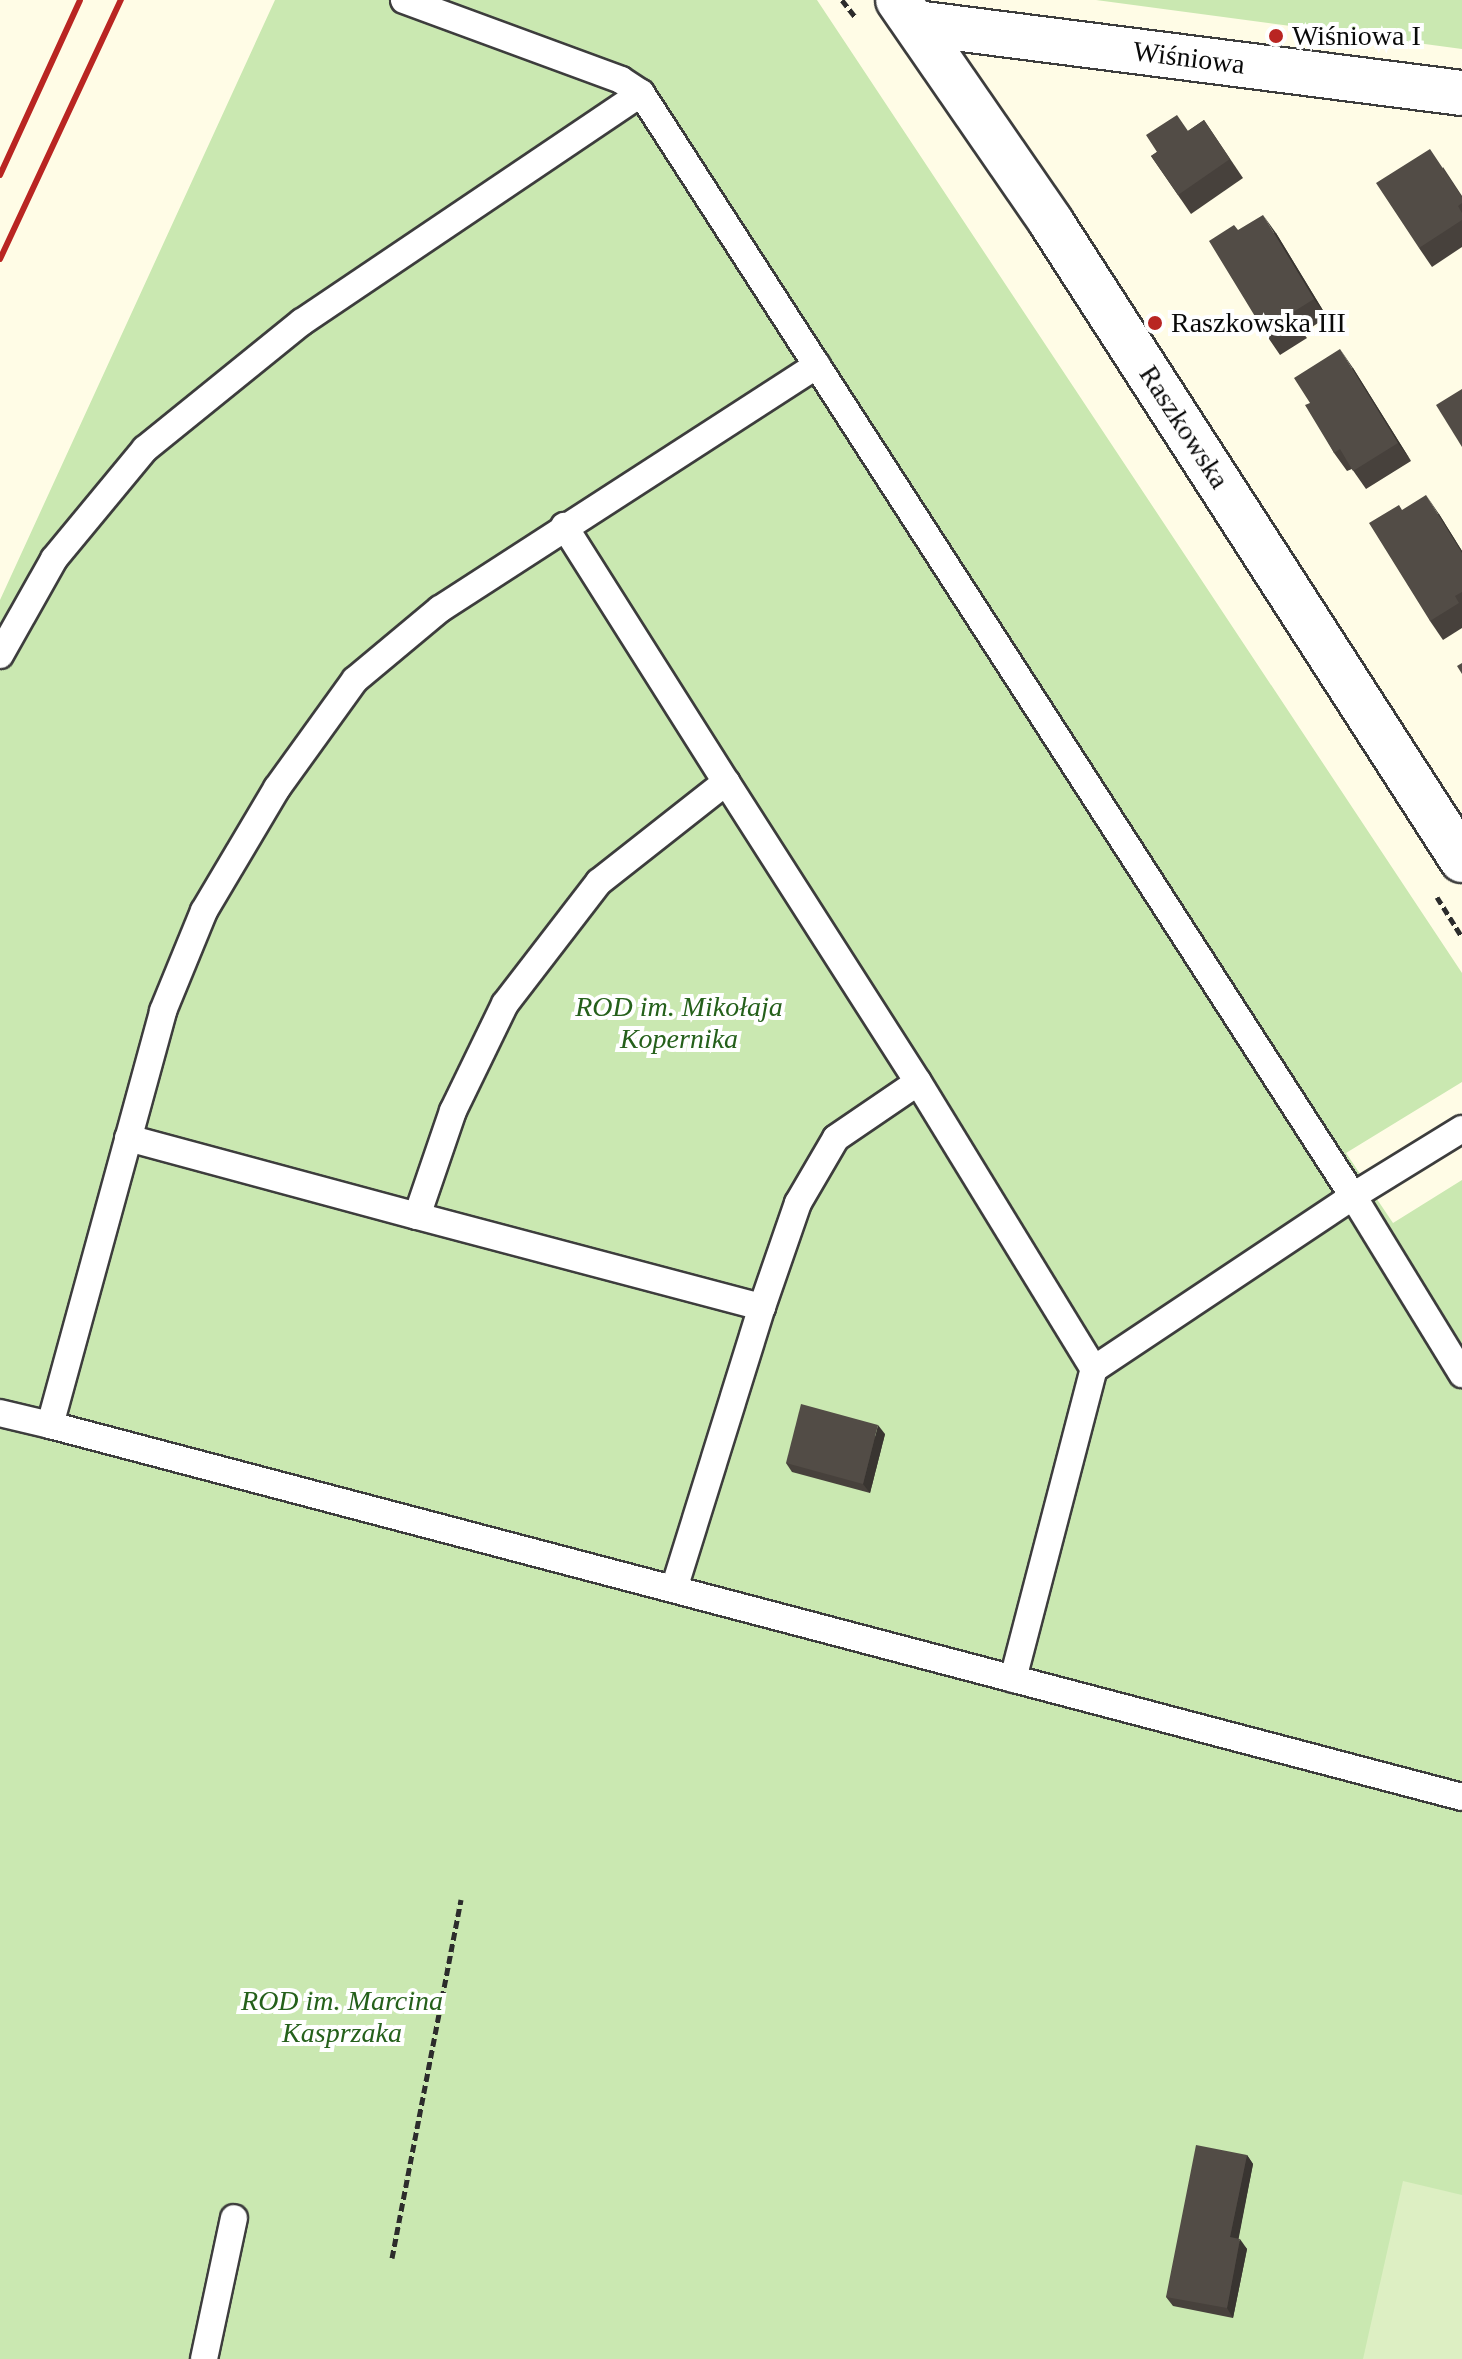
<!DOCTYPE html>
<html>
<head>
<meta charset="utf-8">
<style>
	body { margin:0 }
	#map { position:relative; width:1462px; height:2359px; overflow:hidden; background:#fffce6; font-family:Georgia,serif }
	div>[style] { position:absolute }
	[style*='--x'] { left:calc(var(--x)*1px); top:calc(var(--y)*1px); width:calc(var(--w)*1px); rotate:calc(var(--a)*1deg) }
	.green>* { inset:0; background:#cae8b1 }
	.pitch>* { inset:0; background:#ddefc3 }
	.path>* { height:5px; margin-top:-2.5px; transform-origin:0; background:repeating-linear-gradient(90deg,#2c2c2c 0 8px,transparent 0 12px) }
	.roads { filter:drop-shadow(2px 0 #3d3d3d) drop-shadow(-2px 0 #3d3d3d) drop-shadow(0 2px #3d3d3d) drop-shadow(0 -2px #3d3d3d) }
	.service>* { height:26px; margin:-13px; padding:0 13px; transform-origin:13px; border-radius:13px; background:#fff }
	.minor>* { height:44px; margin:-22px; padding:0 22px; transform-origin:22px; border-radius:22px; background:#fff }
	.tertiary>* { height:44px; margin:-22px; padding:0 22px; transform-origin:22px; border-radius:22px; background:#fff }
	.rail>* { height:6px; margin:-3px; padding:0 3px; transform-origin:3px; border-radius:3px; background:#b92522 }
	.wall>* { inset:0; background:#47413c }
	.shaded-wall>* { inset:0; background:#393531 }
	.building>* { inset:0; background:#524c46 }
	.dots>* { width:22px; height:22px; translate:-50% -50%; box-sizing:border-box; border:4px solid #fff; border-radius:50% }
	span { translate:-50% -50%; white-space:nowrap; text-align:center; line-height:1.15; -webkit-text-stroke:8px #fff; paint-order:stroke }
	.poi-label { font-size:28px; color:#0a0a0a }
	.left { translate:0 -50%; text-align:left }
	.street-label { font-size:28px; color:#0a0a0a }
	.park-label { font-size:28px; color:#25601b; font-style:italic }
</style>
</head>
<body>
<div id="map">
	<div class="green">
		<i style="clip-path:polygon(275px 0,817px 0,1462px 973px,1462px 1082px,1346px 1153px,1393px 1223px,1462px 1180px,1462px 2359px,0 2359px,0 600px)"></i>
		<i style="clip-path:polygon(1096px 0,1462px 0,1462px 49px)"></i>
	</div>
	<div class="pitch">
		<i style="clip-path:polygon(1403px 2181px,1462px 2195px,1462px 2359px,1363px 2359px)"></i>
	</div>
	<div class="path">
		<i style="--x:842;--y:0;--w:23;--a:52"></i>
		<i style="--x:1437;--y:897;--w:47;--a:58"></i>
		<i style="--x:392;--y:2258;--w:365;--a:-79.1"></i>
	</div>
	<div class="roads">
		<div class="service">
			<i style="--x:404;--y:0;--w:231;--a:20.2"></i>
			<i style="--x:621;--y:80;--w:24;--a:33"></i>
			<i style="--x:641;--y:93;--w:1313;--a:57.16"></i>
			<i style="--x:1353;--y:1196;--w:209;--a:58.5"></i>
			<i style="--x:0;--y:655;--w:110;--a:-60.6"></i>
			<i style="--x:54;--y:559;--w:143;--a:-50.4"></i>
			<i style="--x:145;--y:449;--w:202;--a:-39"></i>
			<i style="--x:302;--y:322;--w:409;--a:-34"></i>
			<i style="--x:918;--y:1082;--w:337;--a:58.5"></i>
			<i style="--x:128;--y:1138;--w:299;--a:15.1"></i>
			<i style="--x:417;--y:1216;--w:111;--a:-71.1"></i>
			<i style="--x:453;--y:1111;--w:119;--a:-64.1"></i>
			<i style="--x:505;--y:1004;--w:154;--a:-52.4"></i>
			<i style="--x:599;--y:882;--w:162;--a:-38.2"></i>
			<i style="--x:726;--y:782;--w:303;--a:-122.3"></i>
			<i style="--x:417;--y:1216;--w:357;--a:14.8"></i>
			<i style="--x:762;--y:1307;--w:110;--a:-70.9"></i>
			<i style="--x:798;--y:1203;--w:75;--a:-59.7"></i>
			<i style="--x:836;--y:1138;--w:99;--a:-34.3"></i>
			<i style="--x:918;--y:1082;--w:356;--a:-122.6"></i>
			<i style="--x:0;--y:1413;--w:51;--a:13.5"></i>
			<i style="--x:50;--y:1425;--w:429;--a:-74.7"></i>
			<i style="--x:163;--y:1011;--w:108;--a:-67.7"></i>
			<i style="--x:204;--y:911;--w:143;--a:-59.3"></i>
			<i style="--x:277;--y:788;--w:133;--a:-54.2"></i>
			<i style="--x:355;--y:680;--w:111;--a:-39.9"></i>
			<i style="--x:440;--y:609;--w:449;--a:-32.9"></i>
			<i style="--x:50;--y:1425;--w:1460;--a:14.76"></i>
			<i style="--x:674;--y:1589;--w:295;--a:-72.7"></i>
			<i style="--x:1013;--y:1679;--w:320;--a:-75.4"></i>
			<i style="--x:1094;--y:1369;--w:311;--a:-33.7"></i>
			<i style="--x:1353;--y:1196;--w:128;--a:-31.6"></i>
			<i style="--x:204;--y:2359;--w:144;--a:-78"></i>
		</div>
		<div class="minor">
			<i style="--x:916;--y:23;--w:550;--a:7.31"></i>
		</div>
		<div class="tertiary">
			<i style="--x:898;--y:0;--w:270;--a:55.4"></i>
			<i style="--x:1051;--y:222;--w:759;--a:57.21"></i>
		</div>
	</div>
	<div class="rail">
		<i style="--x:0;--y:175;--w:192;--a:-65.4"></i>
		<i style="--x:0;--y:259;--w:286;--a:-65"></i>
	</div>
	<div class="wall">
		<i style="clip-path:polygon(1204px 120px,1243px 178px,1191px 214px,1151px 156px)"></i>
		<i style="clip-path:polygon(1443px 167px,1462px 196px,1462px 247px,1432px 267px,1419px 248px)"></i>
		<i style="clip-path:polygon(1238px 230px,1276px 233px,1327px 317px,1303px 333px,1307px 338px,1280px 355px,1267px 336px)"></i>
		<i style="clip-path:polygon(1353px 368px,1411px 461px,1366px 489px,1352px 469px,1347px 471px,1334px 453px,1310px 403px)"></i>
		<i style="clip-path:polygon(1402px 510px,1439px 514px,1462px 551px,1462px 628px,1443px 640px,1430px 621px)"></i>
		<i style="clip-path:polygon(885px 1434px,870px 1493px,792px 1472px,786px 1463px)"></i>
		<i style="clip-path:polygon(1247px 2155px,1253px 2164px,1238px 2239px,1247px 2249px,1233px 2318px,1173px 2306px,1166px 2297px)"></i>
	</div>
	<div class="shaded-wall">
		<i style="clip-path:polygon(1263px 215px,1276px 233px,1327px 317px,1314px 299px)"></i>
		<i style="clip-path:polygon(1340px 349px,1353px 368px,1411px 461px,1398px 443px)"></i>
		<i style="clip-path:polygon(1426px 495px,1439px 514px,1462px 551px,1462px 553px)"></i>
		<i style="clip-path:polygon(878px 1425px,885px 1434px,870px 1493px,863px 1484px)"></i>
		<i style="clip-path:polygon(1247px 2155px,1253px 2164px,1237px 2247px,1230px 2237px)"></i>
		<i style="clip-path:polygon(1240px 2239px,1247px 2249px,1233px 2318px,1227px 2308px)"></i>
	</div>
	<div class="building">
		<i style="clip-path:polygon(1177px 115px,1188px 131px,1204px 120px,1230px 159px,1178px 195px,1151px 156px,1157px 152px,1146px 135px)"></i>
		<i style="clip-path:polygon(1430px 149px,1462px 197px,1462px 203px,1458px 206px,1462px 213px,1462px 220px,1419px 248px,1376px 183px)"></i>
		<i style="clip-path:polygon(1263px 215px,1314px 299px,1290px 314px,1293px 320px,1267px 336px,1209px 241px,1234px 225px,1238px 230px)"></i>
		<i style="clip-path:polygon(1340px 349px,1398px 443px,1353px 471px,1340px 449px,1334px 453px,1305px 405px,1310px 403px,1294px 378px)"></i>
		<i style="clip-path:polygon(1462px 389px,1462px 447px,1436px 405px)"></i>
		<i style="clip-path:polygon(1426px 495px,1462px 553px,1462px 592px,1455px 596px,1459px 603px,1430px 621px,1369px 523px,1399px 505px,1402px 510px)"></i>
		<i style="clip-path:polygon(1462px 663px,1462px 674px,1457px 666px)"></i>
		<i style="clip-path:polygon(801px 1404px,878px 1425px,863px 1484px,786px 1463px)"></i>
		<i style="clip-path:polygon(1196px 2145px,1247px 2155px,1230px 2237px,1240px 2239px,1227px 2308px,1166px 2297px)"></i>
	</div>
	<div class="dots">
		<i style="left:1276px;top:36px;background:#b92522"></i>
		<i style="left:1155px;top:323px;background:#b92522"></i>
	</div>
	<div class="poi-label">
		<span class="left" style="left:1292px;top:36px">Wiśniowa I</span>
		<span class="left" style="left:1171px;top:323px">Raszkowska III</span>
	</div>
	<div class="street-label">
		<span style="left:1189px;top:58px;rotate:7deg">Wiśniowa</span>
		<span style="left:1184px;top:427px;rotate:57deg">Raszkowska</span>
	</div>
	<div class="park-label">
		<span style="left:679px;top:1023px">ROD im. Mikołaja<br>Kopernika</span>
		<span style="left:342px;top:2017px">ROD im. Marcina<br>Kasprzaka</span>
	</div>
</div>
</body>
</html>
